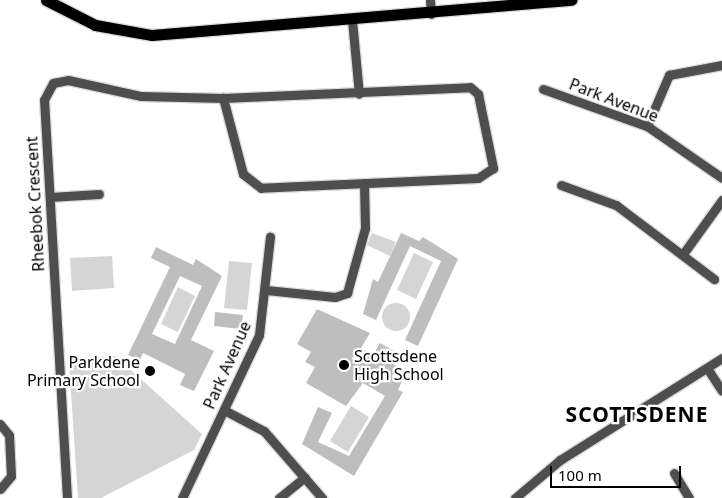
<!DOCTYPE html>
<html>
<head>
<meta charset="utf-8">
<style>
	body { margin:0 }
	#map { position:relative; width:722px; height:498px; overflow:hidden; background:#fff; font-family:"Noto Sans",sans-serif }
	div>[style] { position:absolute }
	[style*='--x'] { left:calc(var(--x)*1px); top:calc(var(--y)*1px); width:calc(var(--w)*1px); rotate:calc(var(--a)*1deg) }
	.green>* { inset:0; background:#d5d5d5 }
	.round { border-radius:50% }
	.building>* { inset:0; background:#bebebe }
	.roads { filter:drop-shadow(1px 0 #dbdbdb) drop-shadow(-1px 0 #dbdbdb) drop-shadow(0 1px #dbdbdb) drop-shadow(0 -1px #dbdbdb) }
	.minor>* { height:9px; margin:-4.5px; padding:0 4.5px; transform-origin:4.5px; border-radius:4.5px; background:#4e4e4e }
	.major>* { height:11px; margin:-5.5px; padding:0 5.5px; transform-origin:5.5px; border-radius:5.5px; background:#000 }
	.dots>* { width:14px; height:14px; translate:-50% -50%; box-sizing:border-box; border:2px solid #fff; border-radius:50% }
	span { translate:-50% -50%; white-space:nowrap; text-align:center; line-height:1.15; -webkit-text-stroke:4.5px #fff; paint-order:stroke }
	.street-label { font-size:16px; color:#000 }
	.poi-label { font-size:16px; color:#000 }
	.left { translate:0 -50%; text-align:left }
	.right { translate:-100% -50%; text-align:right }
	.district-label { font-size:21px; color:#000; font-weight:700; letter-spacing:1px }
	.scale { position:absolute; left:550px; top:466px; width:131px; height:22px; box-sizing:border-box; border:2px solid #000; border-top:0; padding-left:6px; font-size:15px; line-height:18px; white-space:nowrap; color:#000; -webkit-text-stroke:4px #fff; paint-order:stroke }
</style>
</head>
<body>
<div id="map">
	<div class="green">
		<i style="clip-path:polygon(372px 233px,396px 242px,390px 256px,367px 245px)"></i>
		<i style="clip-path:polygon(414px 253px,433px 262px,416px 299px,397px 290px)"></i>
		<i style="clip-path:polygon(112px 256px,114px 288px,72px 291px,70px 258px)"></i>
		<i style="clip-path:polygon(229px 261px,252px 263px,247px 310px,224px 308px)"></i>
		<i style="clip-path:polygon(178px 287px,195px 296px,178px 332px,161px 324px)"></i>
		<i class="round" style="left:382px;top:303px;width:28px;height:28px"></i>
		<i style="clip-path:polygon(115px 356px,202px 434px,194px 450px,101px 498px,78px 498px,69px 363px)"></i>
		<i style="clip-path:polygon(351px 406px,369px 417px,348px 452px,330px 441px)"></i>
	</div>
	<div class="building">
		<i style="clip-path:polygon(401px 233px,419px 241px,423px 237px,458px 259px,418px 346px,405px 340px,441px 261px,410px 246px,376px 320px,363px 314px,373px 279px,378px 282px)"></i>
		<i style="clip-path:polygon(evenodd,156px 247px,193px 265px,196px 259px,222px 276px,191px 340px,214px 351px,194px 391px,180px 385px,185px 374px,143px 353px,140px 360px,128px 355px,170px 267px,151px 258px,156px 247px,180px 276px,202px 286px,175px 344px,152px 334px,180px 276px)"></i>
		<i style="clip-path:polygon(317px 309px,370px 333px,361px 348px,373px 355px,380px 343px,396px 352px,390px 362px,406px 372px,398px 390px,403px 392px,354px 476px,302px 444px,318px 407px,332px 413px,318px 442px,349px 456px,385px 396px,363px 383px,346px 406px,306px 383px,315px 367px,305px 362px,311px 352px,297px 344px)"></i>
		<i style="clip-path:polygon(215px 312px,243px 315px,241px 329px,214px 326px)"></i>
	</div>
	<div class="roads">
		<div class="minor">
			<i style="--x:430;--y:0;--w:14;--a:86"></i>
			<i style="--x:352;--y:20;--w:74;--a:84.6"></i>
			<i style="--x:543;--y:89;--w:110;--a:19.6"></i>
			<i style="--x:647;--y:126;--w:91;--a:34.7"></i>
			<i style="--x:647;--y:126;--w:56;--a:-66.7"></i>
			<i style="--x:669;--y:75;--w:54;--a:-10.7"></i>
			<i style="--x:561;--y:185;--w:59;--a:20"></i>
			<i style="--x:616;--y:205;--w:123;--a:37.1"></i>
			<i style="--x:50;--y:197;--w:49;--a:-3.5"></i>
			<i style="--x:683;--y:254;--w:67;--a:-54.2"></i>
			<i style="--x:266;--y:290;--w:69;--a:5.8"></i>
			<i style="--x:335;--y:297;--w:13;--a:-18"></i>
			<i style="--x:347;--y:293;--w:67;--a:-74.5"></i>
			<i style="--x:365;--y:228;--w:45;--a:-91.3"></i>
			<i style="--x:707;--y:368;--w:27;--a:57"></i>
			<i style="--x:224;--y:410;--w:45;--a:27.7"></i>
			<i style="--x:264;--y:431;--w:89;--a:49.1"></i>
			<i style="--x:0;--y:424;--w:14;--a:51"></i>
			<i style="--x:9;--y:435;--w:41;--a:87.2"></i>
			<i style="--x:11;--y:476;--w:17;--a:130"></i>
			<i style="--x:674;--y:473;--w:29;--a:59"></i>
			<i style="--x:67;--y:498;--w:399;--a:-93.3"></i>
			<i style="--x:44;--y:100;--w:19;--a:-62"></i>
			<i style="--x:53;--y:83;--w:15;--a:-11"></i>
			<i style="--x:68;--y:80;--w:75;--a:12.4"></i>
			<i style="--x:141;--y:96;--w:82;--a:1.4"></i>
			<i style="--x:223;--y:98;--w:247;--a:-2.5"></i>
			<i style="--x:470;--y:87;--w:11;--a:41"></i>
			<i style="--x:478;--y:94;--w:76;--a:78.5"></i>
			<i style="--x:493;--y:168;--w:18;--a:146"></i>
			<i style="--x:478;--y:178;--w:217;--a:177.4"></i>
			<i style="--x:261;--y:188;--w:23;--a:-142"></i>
			<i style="--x:243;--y:174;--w:79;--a:-104.7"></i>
			<i style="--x:182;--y:498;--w:180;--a:-64.7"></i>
			<i style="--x:259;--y:335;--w:99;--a:-83.6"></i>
			<i style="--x:279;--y:498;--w:33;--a:-39"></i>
			<i style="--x:515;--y:498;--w:59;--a:-40.2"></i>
			<i style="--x:560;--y:460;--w:191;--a:-32.2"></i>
		</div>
		<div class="major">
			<i style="--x:46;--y:0;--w:55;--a:27"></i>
			<i style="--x:95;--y:25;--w:58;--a:10"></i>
			<i style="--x:152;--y:35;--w:421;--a:-4.8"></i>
		</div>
	</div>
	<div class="dots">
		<i style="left:344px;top:365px;background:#000"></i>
		<i style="left:150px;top:371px;background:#000"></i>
	</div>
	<div class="street-label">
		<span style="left:614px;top:100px;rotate:21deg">Park Avenue</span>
		<span style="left:35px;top:204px;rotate:-93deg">Rheebok Crescent</span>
		<span style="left:227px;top:365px;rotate:-66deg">Park Avenue</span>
	</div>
	<div class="poi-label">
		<span class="left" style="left:354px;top:365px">Scottsdene<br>High School</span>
		<span class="right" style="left:140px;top:371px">Parkdene<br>Primary School</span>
	</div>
	<div class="district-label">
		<span style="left:637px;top:414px">SCOTTSDENE</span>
	</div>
	<div class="scale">100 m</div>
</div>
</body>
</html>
